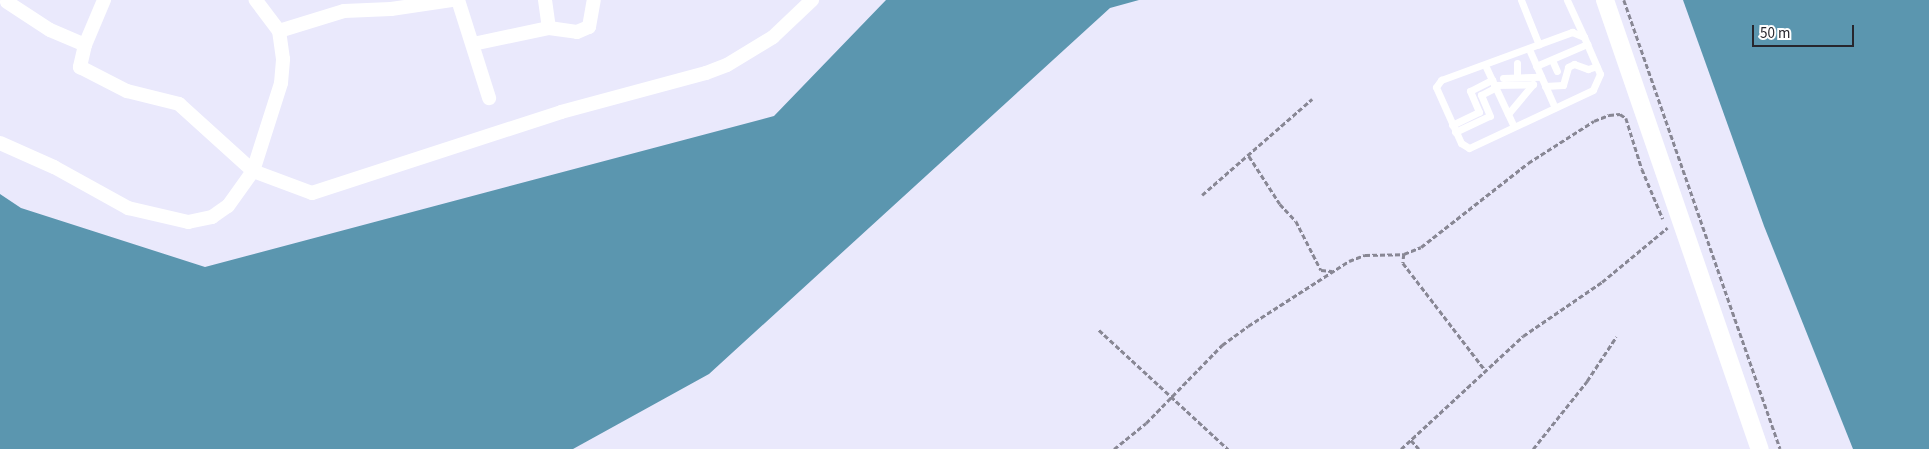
<!DOCTYPE html>
<html>
<head>
<meta charset="utf-8">
<style>
	body { margin:0 }
	#map { position:relative; width:1929px; height:449px; overflow:hidden; background:#eae9fc; font-family:"Source Sans 3",sans-serif }
	div>[style] { position:absolute }
	[style*='--x'] { left:calc(var(--x)*1px); top:calc(var(--y)*1px); width:calc(var(--w)*1px); rotate:calc(var(--a)*1deg) }
	.water>* { inset:0; background:#5b96af }
	.path>* { height:2.5px; margin-top:-1.25px; transform-origin:0; background:repeating-linear-gradient(90deg,#888794 0 5px,transparent 0 7.5px) }
	.service>* { height:7px; margin:-3.5px; padding:0 3.5px; transform-origin:3.5px; border-radius:3.5px; background:#fff }
	.minor>* { height:14px; margin:-7px; padding:0 7px; transform-origin:7px; border-radius:7px; background:#fff }
	.tertiary>* { height:18px; margin:-9px; padding:0 9px; transform-origin:9px; border-radius:9px; background:#fff }
	span { translate:-50% -50%; white-space:nowrap; text-align:center; line-height:1.15; -webkit-text-stroke:4.5px #fff; paint-order:stroke }
	.scale { position:absolute; left:1752px; top:25px; width:102px; height:22px; box-sizing:border-box; border:2px solid #27262d; border-top:0; padding-left:6px; font-size:15px; line-height:18px; white-space:nowrap; color:#27262d; -webkit-text-stroke:4px #fff; paint-order:stroke }
</style>
</head>
<body>
<div id="map">
	<div class="water">
		<i style="clip-path:polygon(886px 0,1139px 0,1110px 8px,709px 374px,573px 449px,0 449px,0 194px,21px 208px,205px 267px,774px 116px)"></i>
		<i style="clip-path:polygon(1683px 0,1929px 0,1929px 449px,1853px 449px,1764px 226px)"></i>
	</div>
	<div class="path">
		<i style="--x:1624;--y:0;--w:475;--a:70.8"></i>
		<i style="--x:1249;--y:156;--w:57;--a:57.1"></i>
		<i style="--x:1280;--y:204;--w:23;--a:47"></i>
		<i style="--x:1296;--y:221;--w:55;--a:63"></i>
		<i style="--x:1321;--y:270;--w:11;--a:5"></i>
		<i style="--x:1202;--y:195;--w:146;--a:-41.1"></i>
		<i style="--x:1404;--y:254;--w:9;--a:96"></i>
		<i style="--x:1403;--y:263;--w:135;--a:52.5"></i>
		<i style="--x:1099;--y:330;--w:176;--a:42.7"></i>
		<i style="--x:1411;--y:440;--w:12;--a:48"></i>
		<i style="--x:1114;--y:449;--w:41;--a:-39.1"></i>
		<i style="--x:1146;--y:423;--w:109;--a:-45.7"></i>
		<i style="--x:1222;--y:345;--w:32;--a:-36"></i>
		<i style="--x:1248;--y:326;--w:120;--a:-32.8"></i>
		<i style="--x:1349;--y:261;--w:17;--a:-21"></i>
		<i style="--x:1365;--y:255;--w:39;--a:-1"></i>
		<i style="--x:1404;--y:254;--w:18;--a:-22"></i>
		<i style="--x:1421;--y:247;--w:136;--a:-38.1"></i>
		<i style="--x:1528;--y:163;--w:78;--a:-32.5"></i>
		<i style="--x:1594;--y:121;--w:16;--a:-22"></i>
		<i style="--x:1609;--y:115;--w:11;--a:-5"></i>
		<i style="--x:1620;--y:114;--w:7;--a:34"></i>
		<i style="--x:1626;--y:118;--w:53;--a:72.6"></i>
		<i style="--x:1642;--y:169;--w:54;--a:67.2"></i>
		<i style="--x:1401;--y:449;--w:166;--a:-42.8"></i>
		<i style="--x:1523;--y:336;--w:96;--a:-34.4"></i>
		<i style="--x:1602;--y:282;--w:85;--a:-39.7"></i>
		<i style="--x:1533;--y:449;--w:87;--a:-51.5"></i>
		<i style="--x:1587;--y:381;--w:53;--a:-56.6"></i>
	</div>
	<div class="service">
		<i style="--x:1521;--y:0;--w:48;--a:68.2"></i>
		<i style="--x:1567;--y:0;--w:41;--a:65.3"></i>
		<i style="--x:1572;--y:32;--w:13;--a:23"></i>
		<i style="--x:1584;--y:37;--w:40;--a:66.6"></i>
		<i style="--x:1600;--y:74;--w:17;--a:114"></i>
		<i style="--x:1593;--y:90;--w:137;--a:154.9"></i>
		<i style="--x:1469;--y:148;--w:9;--a:-148"></i>
		<i style="--x:1461;--y:143;--w:61;--a:-114.1"></i>
		<i style="--x:1436;--y:87;--w:9;--a:-54"></i>
		<i style="--x:1441;--y:80;--w:140;--a:-20.1"></i>
		<i style="--x:1529;--y:49;--w:64;--a:66.2"></i>
		<i style="--x:1552;--y:60;--w:12;--a:66"></i>
		<i style="--x:1517;--y:63;--w:14;--a:90"></i>
		<i style="--x:1485;--y:65;--w:68;--a:64.9"></i>
		<i style="--x:1536;--y:66;--w:56;--a:-23.3"></i>
		<i style="--x:1503;--y:78;--w:38;--a:-2"></i>
		<i style="--x:1494;--y:85;--w:39;--a:-1"></i>
		<i style="--x:1533;--y:84;--w:39;--a:130"></i>
		<i style="--x:1545;--y:86;--w:18;--a:-3"></i>
		<i style="--x:1563;--y:85;--w:19;--a:-74"></i>
		<i style="--x:1568;--y:67;--w:7;--a:-27"></i>
		<i style="--x:1574;--y:64;--w:15;--a:20"></i>
		<i style="--x:1588;--y:69;--w:9;--a:-18"></i>
		<i style="--x:1452;--y:125;--w:30;--a:-26"></i>
		<i style="--x:1479;--y:112;--w:23;--a:-113"></i>
		<i style="--x:1470;--y:91;--w:25;--a:-27"></i>
		<i style="--x:1455;--y:132;--w:38;--a:-25"></i>
		<i style="--x:1490;--y:116;--w:23;--a:-113"></i>
		<i style="--x:1481;--y:95;--w:16;--a:-27"></i>
	</div>
	<div class="minor">
		<i style="--x:458;--y:0;--w:103;--a:72.4"></i>
		<i style="--x:545;--y:0;--w:28;--a:82"></i>
		<i style="--x:549;--y:28;--w:28;--a:8"></i>
		<i style="--x:577;--y:32;--w:13;--a:-23"></i>
		<i style="--x:589;--y:27;--w:27;--a:-80"></i>
		<i style="--x:7;--y:2;--w:51;--a:33.1"></i>
		<i style="--x:50;--y:30;--w:38;--a:23"></i>
		<i style="--x:85;--y:45;--w:23;--a:103"></i>
		<i style="--x:80;--y:67;--w:53;--a:27.1"></i>
		<i style="--x:127;--y:91;--w:54;--a:14"></i>
		<i style="--x:179;--y:104;--w:100;--a:42.2"></i>
		<i style="--x:253;--y:171;--w:63;--a:20.4"></i>
		<i style="--x:312;--y:193;--w:262;--a:-18"></i>
		<i style="--x:561;--y:112;--w:150;--a:-15.1"></i>
		<i style="--x:706;--y:73;--w:22;--a:-21"></i>
		<i style="--x:727;--y:65;--w:54;--a:-31.3"></i>
		<i style="--x:773;--y:37;--w:54;--a:-43.5"></i>
		<i style="--x:279;--y:31;--w:68;--a:-17.1"></i>
		<i style="--x:344;--y:11;--w:47;--a:-2.4"></i>
		<i style="--x:391;--y:9;--w:63;--a:-8.3"></i>
		<i style="--x:473;--y:44;--w:78;--a:-11.9"></i>
		<i style="--x:85;--y:45;--w:49;--a:-67.1"></i>
		<i style="--x:0;--y:143;--w:59;--a:24"></i>
		<i style="--x:54;--y:167;--w:85;--a:29"></i>
		<i style="--x:128;--y:208;--w:62;--a:13.1"></i>
		<i style="--x:188;--y:222;--w:25;--a:-12"></i>
		<i style="--x:212;--y:217;--w:19;--a:-35"></i>
		<i style="--x:228;--y:206;--w:43;--a:-54.5"></i>
		<i style="--x:253;--y:171;--w:92;--a:-72.3"></i>
		<i style="--x:281;--y:83;--w:24;--a:-85"></i>
		<i style="--x:283;--y:59;--w:28;--a:-98"></i>
		<i style="--x:279;--y:31;--w:39;--a:-127"></i>
	</div>
	<div class="tertiary">
		<i style="--x:1605;--y:0;--w:475;--a:71"></i>
	</div>
	<div class="scale">50 m</div>
</div>
</body>
</html>
